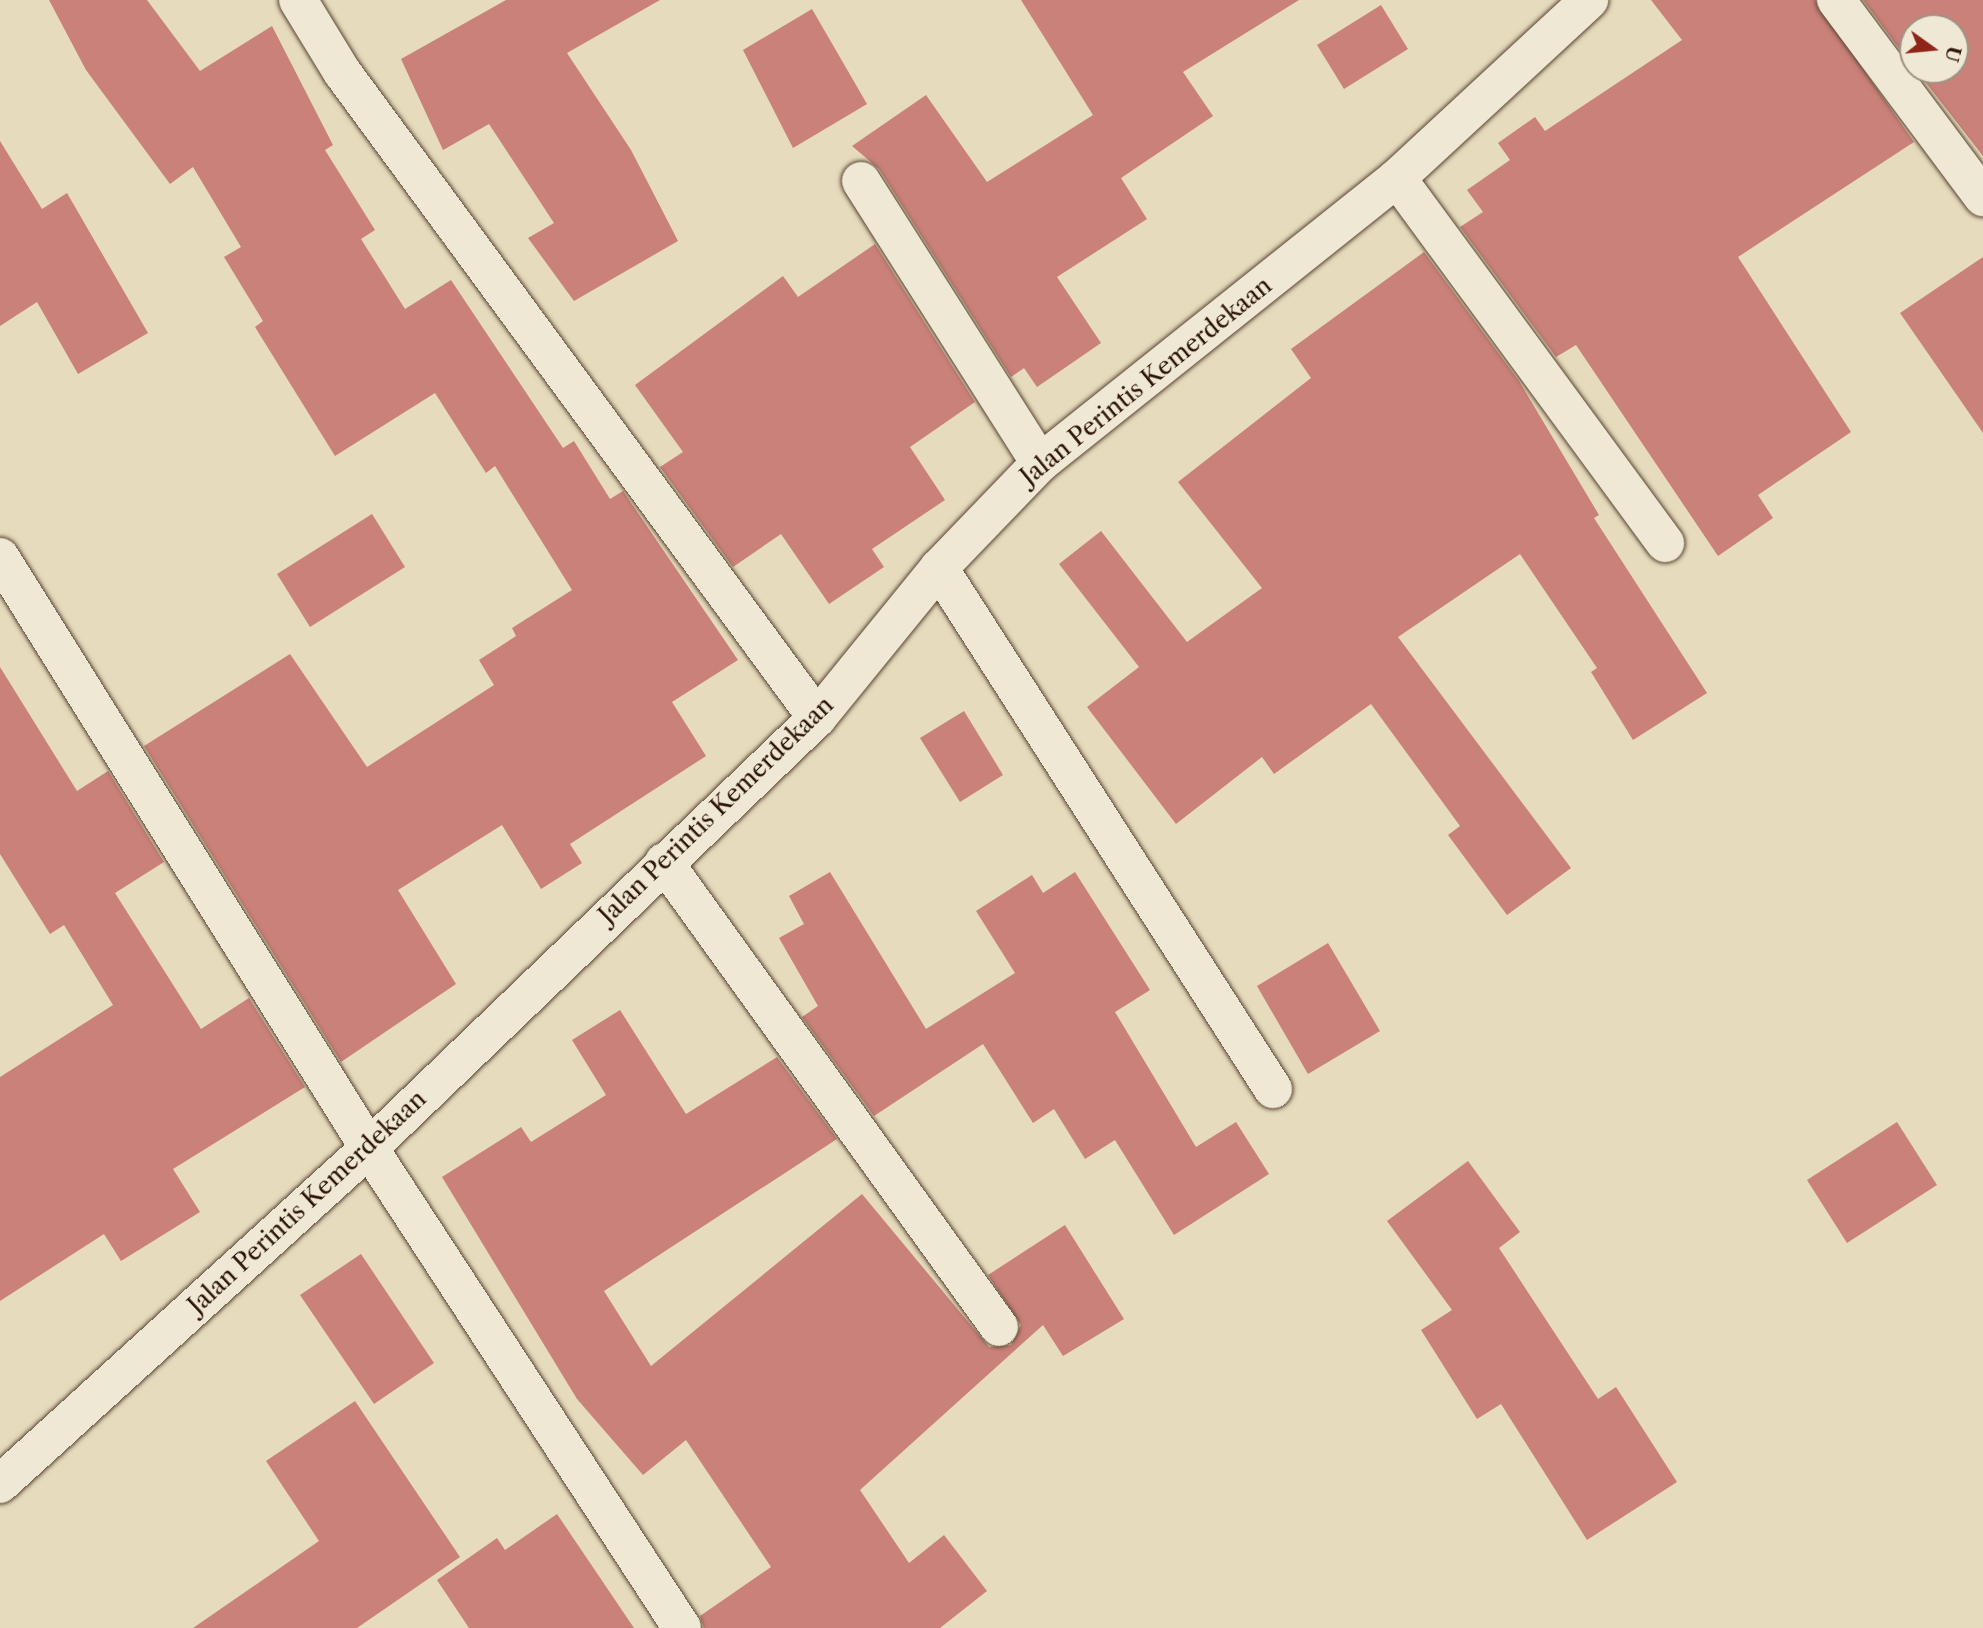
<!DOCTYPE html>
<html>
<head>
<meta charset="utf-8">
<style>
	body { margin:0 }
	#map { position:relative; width:1983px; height:1628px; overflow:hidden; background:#e6dbbd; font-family:"Libre Caslon Text",serif }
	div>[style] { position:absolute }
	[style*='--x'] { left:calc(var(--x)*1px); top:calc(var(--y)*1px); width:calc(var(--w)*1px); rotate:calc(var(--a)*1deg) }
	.building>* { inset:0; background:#c98179 }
	.roads { filter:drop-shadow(0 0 2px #594433) drop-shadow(0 0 2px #594433) }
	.street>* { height:38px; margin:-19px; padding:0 19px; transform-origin:19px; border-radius:19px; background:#efe8d4 }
	.secondary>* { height:38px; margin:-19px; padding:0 19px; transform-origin:19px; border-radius:19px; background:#efe8d4 }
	span { translate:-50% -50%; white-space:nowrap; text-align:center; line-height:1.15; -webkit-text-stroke:6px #efe8d4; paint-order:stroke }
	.street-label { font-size:24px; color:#2a1205 }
	.north { position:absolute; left:1899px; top:14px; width:70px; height:70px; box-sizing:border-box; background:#efe8d4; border:2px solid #a09281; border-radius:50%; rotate:105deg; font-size:19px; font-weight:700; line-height:28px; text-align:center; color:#2a1205 }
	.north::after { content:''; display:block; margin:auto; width:24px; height:32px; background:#8f2418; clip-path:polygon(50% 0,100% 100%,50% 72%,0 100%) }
</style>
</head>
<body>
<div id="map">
	<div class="building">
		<i style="clip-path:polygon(49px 0,147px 0,200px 71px,272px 26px,333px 145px,325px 150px,375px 230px,361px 239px,405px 309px,451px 280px,563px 448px,574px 441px,610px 499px,623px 491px,738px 660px,672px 702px,706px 756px,570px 844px,582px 863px,541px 889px,502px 825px,398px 890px,456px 984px,341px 1062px,144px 746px,290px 654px,367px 767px,494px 685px,479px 660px,516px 636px,512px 628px,572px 590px,495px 466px,486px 473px,435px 393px,335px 456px,255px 327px,263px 321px,224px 257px,241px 247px,193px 167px,170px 184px,86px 70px)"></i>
		<i style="clip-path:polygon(506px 0,660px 0,567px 53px,631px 150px,678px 241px,574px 301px,528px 238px,554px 223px,489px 124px,443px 150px,401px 59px)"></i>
		<i style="clip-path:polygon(1021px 0,1299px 0,1183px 72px,1213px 116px,1121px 178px,1147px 219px,1057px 277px,1101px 343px,1037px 387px,1024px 368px,1011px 377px,879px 169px,852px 146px,926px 95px,987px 182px,1093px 115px)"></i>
		<i style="clip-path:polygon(1651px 0,1815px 0,1914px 142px,1738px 257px,1851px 432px,1758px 495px,1773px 518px,1718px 556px,1576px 345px,1556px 357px,1460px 227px,1483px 212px,1467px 190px,1510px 160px,1498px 143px,1535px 117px,1545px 131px,1682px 40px)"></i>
		<i style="clip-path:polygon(1863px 0,1983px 0,1983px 156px,1916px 70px,1955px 70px,1955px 28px,1913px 28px,1913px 67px)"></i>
		<i style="clip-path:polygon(1381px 5px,1408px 49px,1344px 89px,1317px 45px)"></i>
		<i style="clip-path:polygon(812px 9px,867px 104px,793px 148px,743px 50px)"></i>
		<i style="clip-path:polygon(0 141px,42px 209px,67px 193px,148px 333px,78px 374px,37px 302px,0 326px)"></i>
		<i style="clip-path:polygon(875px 244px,975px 402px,910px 447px,945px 500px,872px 549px,884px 567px,829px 604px,781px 534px,733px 567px,660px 467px,683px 452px,635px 385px,783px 276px,798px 297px)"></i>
		<i style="clip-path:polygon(1424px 252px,1519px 381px,1599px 515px,1594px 518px,1707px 693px,1633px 740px,1591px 672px,1597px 668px,1520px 554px,1398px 637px,1571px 868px,1507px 915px,1448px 835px,1460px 826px,1371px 704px,1274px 774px,1262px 757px,1176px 824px,1087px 707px,1139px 667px,1059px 564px,1101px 531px,1187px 642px,1262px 588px,1178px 482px,1311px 378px,1291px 349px)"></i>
		<i style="clip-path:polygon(1983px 257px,1983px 433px,1900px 313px)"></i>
		<i style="clip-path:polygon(372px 514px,405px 567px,310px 627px,277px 574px)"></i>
		<i style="clip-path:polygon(0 667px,77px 791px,108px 771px,164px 862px,115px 893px,201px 1029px,249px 998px,305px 1087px,173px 1169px,200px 1212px,121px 1261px,104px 1234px,0 1301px,0 1077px,113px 1005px,64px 925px,50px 934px,0 854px)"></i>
		<i style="clip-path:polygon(964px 711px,1003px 775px,960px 802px,920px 738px)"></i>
		<i style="clip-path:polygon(830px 872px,926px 1029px,1015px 973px,976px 911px,1032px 875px,1043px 893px,1075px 872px,1150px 990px,1115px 1012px,1196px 1147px,1236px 1122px,1269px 1174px,1174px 1235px,1115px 1140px,1085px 1159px,1054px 1109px,1033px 1123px,983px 1044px,874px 1116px,802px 1017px,818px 1006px,779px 938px,804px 924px,789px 896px)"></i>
		<i style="clip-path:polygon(1328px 943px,1380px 1031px,1308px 1074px,1257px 986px)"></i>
		<i style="clip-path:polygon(620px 1010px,686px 1114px,777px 1057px,837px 1139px,604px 1291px,651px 1366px,862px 1194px,989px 1347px,1011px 1345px,1021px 1325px,988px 1275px,1065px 1225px,1124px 1319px,1063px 1356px,1043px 1325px,860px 1490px,909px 1563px,944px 1535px,987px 1591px,940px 1628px,704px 1628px,700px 1616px,771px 1567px,686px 1440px,643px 1475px,577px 1399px,442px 1177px,521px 1127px,531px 1142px,606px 1095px,572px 1040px)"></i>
		<i style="clip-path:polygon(1897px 1122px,1937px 1185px,1847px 1243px,1807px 1180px)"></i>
		<i style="clip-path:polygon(1468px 1161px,1520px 1232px,1499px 1248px,1598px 1399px,1616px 1387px,1677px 1482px,1587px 1540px,1501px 1404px,1477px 1419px,1421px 1330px,1452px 1310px,1387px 1221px)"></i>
		<i style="clip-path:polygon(361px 1254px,434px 1363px,374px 1404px,300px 1295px)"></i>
		<i style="clip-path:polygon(355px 1401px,460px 1557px,357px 1628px,193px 1628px,319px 1541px,266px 1461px)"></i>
		<i style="clip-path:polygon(557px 1514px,634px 1628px,469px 1628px,437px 1580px,497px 1538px,505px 1550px)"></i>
	</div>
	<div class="roads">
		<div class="street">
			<i style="--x:298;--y:0;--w:84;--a:58.6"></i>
			<i style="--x:342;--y:72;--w:802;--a:53.67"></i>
			<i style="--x:1836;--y:0;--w:246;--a:53.3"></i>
			<i style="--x:1397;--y:178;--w:453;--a:53.7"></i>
			<i style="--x:861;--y:181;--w:334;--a:57.6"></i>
			<i style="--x:0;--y:557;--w:697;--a:58.02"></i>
			<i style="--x:369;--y:1148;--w:573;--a:56.89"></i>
			<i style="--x:939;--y:568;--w:619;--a:57.34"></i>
			<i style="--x:664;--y:862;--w:573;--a:54.23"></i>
		</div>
		<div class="secondary">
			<i style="--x:0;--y:1484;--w:499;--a:-42.3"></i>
			<i style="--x:369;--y:1148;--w:621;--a:-43.83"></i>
			<i style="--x:817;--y:718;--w:193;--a:-50.9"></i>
			<i style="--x:939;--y:568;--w:146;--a:-46.1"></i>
			<i style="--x:1040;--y:463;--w:457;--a:-38.6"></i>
			<i style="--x:1397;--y:178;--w:262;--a:-42.8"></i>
		</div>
	</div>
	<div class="street-label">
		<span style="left:1146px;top:381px;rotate:-39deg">Jalan Perintis Kemerdekaan</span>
		<span style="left:716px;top:810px;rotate:-44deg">Jalan Perintis Kemerdekaan</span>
		<span style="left:307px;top:1202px;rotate:-43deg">Jalan Perintis Kemerdekaan</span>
	</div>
	<div class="north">U</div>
</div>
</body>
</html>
